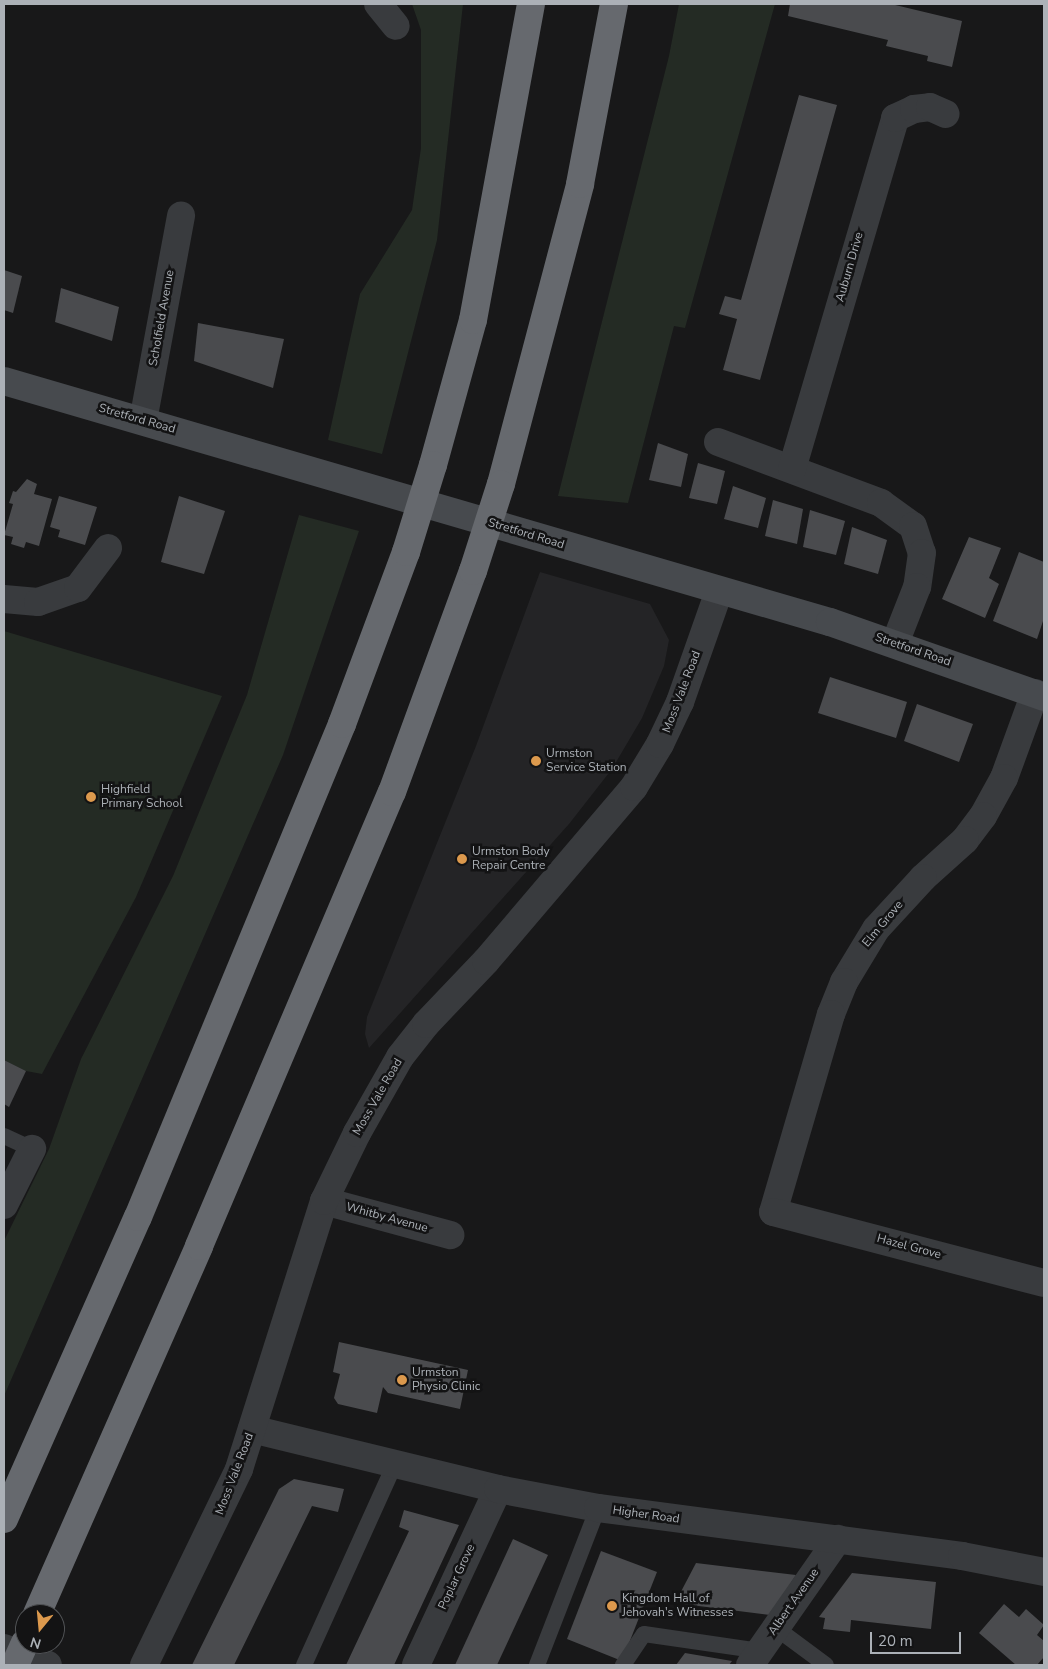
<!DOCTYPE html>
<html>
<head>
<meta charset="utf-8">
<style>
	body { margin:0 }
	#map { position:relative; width:1048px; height:1669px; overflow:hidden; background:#181819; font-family:"Nunito Sans",sans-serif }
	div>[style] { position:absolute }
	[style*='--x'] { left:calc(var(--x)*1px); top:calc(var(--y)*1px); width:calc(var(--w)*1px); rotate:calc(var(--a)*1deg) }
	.built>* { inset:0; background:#242426 }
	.green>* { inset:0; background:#242b24 }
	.building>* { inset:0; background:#4a4b4e }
	.service>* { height:16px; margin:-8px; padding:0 8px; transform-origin:8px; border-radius:8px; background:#393b3e }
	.minor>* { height:28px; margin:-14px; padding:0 14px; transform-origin:14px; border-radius:14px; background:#393b3e }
	.tertiary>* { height:28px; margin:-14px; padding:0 14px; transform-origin:14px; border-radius:14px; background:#393b3e }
	.secondary>* { height:28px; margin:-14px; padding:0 14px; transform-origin:14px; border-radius:14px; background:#474a4e }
	.motorway>* { height:28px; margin:-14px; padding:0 14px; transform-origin:14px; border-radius:14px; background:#66696e }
	.motorway-bridge>* { height:28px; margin:-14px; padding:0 14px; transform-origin:14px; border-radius:14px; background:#66696e }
	.dots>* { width:14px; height:14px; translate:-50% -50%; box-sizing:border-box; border:2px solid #131314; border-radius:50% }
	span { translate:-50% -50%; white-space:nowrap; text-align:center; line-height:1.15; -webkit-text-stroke:5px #131314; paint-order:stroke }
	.street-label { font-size:12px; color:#acb1b7 }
	.poi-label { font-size:12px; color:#acb1b7 }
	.left { translate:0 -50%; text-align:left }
	.frame { position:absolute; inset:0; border:5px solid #acb1b7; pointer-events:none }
	.north { position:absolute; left:15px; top:1604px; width:50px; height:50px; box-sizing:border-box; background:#131314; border:1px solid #505255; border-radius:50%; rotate:197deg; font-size:14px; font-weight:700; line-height:20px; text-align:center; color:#acb1b7 }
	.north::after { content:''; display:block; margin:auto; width:18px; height:22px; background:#dc994d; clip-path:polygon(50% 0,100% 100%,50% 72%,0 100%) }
	.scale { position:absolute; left:870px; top:1632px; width:91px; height:22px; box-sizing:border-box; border:2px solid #acb1b7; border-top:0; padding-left:6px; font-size:15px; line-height:18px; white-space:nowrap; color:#acb1b7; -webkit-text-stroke:4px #131314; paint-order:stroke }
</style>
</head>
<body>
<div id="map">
	<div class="built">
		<i style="clip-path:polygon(540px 572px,650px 604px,669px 640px,664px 666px,642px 718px,612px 769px,569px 824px,369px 1048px,365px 1034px,367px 1017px,476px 746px)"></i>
	</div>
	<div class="green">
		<i style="clip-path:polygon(412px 4px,463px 4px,437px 240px,382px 454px,328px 440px,360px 294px,412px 210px,421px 148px,421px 30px)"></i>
		<i style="clip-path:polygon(679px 4px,775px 4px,685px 328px,674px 326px,628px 503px,558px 496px,669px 56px)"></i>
		<i style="clip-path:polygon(299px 515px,359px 531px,283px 755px,4px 1396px,4px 1241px,49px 1149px,81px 1059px,173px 876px,247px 695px)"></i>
		<i style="clip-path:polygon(4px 631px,222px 696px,136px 897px,42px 1074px,26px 1071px,4px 1060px)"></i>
	</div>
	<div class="building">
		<i style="clip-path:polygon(790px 4px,891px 4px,962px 21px,952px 67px,927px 61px,928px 56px,886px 46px,888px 40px,788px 16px)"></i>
		<i style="clip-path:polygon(799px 95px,837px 105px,760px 380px,723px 370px,737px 319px,719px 314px,725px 296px,741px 300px)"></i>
		<i style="clip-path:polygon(4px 270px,22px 276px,13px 313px,4px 310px)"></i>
		<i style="clip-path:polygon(61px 288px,119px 307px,112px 341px,55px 322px)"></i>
		<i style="clip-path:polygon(198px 323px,284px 339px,273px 388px,194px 361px)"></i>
		<i style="clip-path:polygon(658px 443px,688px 454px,681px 487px,649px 480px)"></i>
		<i style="clip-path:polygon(698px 463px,725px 471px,717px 504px,689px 498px)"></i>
		<i style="clip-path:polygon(27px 479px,37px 484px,34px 494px,52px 499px,39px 546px,26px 542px,24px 548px,11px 544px,13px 537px,4px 535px,13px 504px,9px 503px,13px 491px,16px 492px)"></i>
		<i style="clip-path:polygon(733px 486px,766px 498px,758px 528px,724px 519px)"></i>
		<i style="clip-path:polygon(59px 496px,97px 507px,85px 545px,58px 537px,60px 530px,50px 527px)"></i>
		<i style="clip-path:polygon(179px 496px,225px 511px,204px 574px,161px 562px)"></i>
		<i style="clip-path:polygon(773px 500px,803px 509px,797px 544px,765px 536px)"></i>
		<i style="clip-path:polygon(810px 510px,845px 521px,836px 555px,803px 547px)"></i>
		<i style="clip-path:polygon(852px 527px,887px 540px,878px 574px,844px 564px)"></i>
		<i style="clip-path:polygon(969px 537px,1001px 548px,989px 578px,999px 584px,985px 618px,942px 599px)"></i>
		<i style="clip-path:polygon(1019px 552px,1044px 562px,1044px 618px,1037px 639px,993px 621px)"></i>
		<i style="clip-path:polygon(830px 677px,907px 702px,896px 738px,818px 713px)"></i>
		<i style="clip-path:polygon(917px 704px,973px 724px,959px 762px,904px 741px)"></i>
		<i style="clip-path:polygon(4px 1060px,26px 1071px,9px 1107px,4px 1104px)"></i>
		<i style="clip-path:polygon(339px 1342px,468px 1370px,460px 1409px,388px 1393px,383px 1387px,377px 1413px,338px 1404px,334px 1398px,340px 1374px,333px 1372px)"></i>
		<i style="clip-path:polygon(294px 1479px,344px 1489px,338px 1512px,312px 1506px,234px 1665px,192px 1665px,279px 1489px)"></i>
		<i style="clip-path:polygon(404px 1510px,459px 1525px,394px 1665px,346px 1665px,409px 1531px,399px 1527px)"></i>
		<i style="clip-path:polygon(513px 1539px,548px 1555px,497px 1665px,455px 1665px)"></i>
		<i style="clip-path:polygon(601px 1551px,657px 1572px,622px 1661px,567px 1639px)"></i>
		<i style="clip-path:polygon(696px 1563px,796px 1575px,770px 1615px,675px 1603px)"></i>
		<i style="clip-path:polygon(852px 1573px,936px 1582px,931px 1629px,851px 1620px,850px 1632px,823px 1629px,825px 1618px,819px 1617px)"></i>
		<i style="clip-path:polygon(1004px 1604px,1019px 1617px,1026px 1609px,1044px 1625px,1037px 1635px,1044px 1641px,1044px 1657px,1037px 1665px,1016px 1665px,979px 1633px)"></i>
		<i style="clip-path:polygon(685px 1653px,732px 1661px,729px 1665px,676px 1665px)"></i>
	</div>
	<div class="service">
		<i style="--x:4;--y:1136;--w:31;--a:25"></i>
		<i style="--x:776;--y:1628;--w:62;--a:36.5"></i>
		<i style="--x:304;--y:1665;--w:222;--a:-65.7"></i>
		<i style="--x:537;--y:1665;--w:168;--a:-68.8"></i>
		<i style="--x:623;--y:1665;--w:37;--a:-56"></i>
		<i style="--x:644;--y:1634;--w:117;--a:8.3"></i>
	</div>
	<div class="minor">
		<i style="--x:378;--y:4;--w:28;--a:51"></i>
		<i style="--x:143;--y:421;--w:209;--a:-79.5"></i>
		<i style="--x:718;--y:442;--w:174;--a:20.5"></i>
		<i style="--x:881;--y:503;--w:39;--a:36"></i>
		<i style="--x:913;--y:526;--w:28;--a:72"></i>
		<i style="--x:922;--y:553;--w:34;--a:98"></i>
		<i style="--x:917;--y:587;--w:60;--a:111.4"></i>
		<i style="--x:792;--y:469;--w:366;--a:-73.6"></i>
		<i style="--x:895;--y:118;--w:21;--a:-25"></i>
		<i style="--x:914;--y:109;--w:16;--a:-7"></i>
		<i style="--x:930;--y:107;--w:17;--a:24"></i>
		<i style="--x:4;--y:599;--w:34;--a:5"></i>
		<i style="--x:38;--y:602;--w:42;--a:-19.3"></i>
		<i style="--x:78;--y:588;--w:50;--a:-53.1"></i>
		<i style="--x:1035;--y:693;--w:90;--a:110"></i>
		<i style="--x:1004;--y:778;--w:43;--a:118.9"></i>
		<i style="--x:983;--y:816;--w:30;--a:127"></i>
		<i style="--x:965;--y:840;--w:57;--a:137.9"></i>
		<i style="--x:923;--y:878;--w:69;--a:132.7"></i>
		<i style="--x:876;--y:929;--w:62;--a:121.1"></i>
		<i style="--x:844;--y:982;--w:35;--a:112"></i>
		<i style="--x:831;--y:1014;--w:206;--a:106.3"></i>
		<i style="--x:773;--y:1212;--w:280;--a:14.7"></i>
		<i style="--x:324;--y:1201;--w:131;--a:15.1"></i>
		<i style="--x:4;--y:1205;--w:63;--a:-63.4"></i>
		<i style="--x:416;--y:1665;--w:194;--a:-65"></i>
		<i style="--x:750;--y:1665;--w:154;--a:-55.1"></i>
	</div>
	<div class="tertiary">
		<i style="--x:252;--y:1429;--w:253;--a:13.7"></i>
		<i style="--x:498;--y:1489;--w:102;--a:10.8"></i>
		<i style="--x:598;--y:1508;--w:367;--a:7.5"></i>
		<i style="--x:962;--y:1556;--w:84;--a:11"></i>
		<i style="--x:4;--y:1648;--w:47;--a:21.1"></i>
		<i style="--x:144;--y:1665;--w:218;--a:-64.1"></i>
		<i style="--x:239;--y:1469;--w:281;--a:-72.4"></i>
		<i style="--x:324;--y:1201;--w:76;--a:-64.1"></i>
		<i style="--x:357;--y:1133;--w:87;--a:-60.5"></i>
		<i style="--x:400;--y:1057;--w:42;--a:-51.8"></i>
		<i style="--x:426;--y:1024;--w:87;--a:-46.4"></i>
		<i style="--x:486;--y:961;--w:228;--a:-49.6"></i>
		<i style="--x:634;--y:787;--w:50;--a:-58.8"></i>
		<i style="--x:660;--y:744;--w:47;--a:-64.5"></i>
		<i style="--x:680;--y:702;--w:118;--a:-70.6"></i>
	</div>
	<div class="secondary">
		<i style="--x:4;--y:381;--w:860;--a:16.27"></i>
		<i style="--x:830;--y:622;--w:227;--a:19.3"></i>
	</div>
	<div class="motorway">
		<i style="--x:433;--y:465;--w:150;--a:-74.6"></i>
		<i style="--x:473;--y:320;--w:321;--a:-79.6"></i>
		<i style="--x:501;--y:484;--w:310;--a:-75.2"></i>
		<i style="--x:580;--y:184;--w:183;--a:-79.3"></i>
		<i style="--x:4;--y:1519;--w:330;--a:-66.1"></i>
		<i style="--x:138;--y:1217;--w:534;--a:-67.52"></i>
		<i style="--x:342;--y:724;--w:184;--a:-69.6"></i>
		<i style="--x:37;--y:1614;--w:402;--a:-66.2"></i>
		<i style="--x:199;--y:1246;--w:493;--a:-67"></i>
		<i style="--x:392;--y:792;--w:235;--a:-69.9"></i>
	</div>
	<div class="motorway-bridge">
		<i style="--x:406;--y:552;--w:91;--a:-72.8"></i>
		<i style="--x:473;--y:571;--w:91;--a:-72.2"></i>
		<i style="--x:15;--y:1665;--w:24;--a:-66"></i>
	</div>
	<div class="dots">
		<i style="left:536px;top:761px;background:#dc994d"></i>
		<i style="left:91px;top:797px;background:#dc994d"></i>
		<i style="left:462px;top:859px;background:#dc994d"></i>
		<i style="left:402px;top:1380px;background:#dc994d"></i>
		<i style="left:612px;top:1606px;background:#dc994d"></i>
	</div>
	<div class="street-label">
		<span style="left:850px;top:267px;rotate:-74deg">Auburn Drive</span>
		<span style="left:162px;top:318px;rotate:-80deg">Scholfield Avenue</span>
		<span style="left:137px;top:419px;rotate:16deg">Stretford Road</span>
		<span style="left:526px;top:534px;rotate:17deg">Stretford Road</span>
		<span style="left:913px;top:650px;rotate:19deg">Stretford Road</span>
		<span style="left:682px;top:692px;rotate:-69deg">Moss Vale Road</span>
		<span style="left:883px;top:924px;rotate:-50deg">Elm Grove</span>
		<span style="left:378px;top:1097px;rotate:-60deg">Moss Vale Road</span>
		<span style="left:387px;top:1218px;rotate:15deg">Whitby Avenue</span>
		<span style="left:909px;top:1247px;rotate:15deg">Hazel Grove</span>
		<span style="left:235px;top:1474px;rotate:-69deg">Moss Vale Road</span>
		<span style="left:646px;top:1515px;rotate:8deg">Higher Road</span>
		<span style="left:457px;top:1577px;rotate:-65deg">Poplar Grove</span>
		<span style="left:794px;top:1602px;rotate:-55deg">Albert Avenue</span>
	</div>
	<div class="poi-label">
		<span class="left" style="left:546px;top:761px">Urmston<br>Service Station</span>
		<span class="left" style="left:101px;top:797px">Highfield<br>Primary School</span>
		<span class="left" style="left:472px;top:859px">Urmston Body<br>Repair Centre</span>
		<span class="left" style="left:412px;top:1380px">Urmston<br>Physio Clinic</span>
		<span class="left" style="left:622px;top:1606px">Kingdom Hall of<br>Jehovah's Witnesses</span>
	</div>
	<div class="frame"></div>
	<div class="north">N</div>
	<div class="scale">20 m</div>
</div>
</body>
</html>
